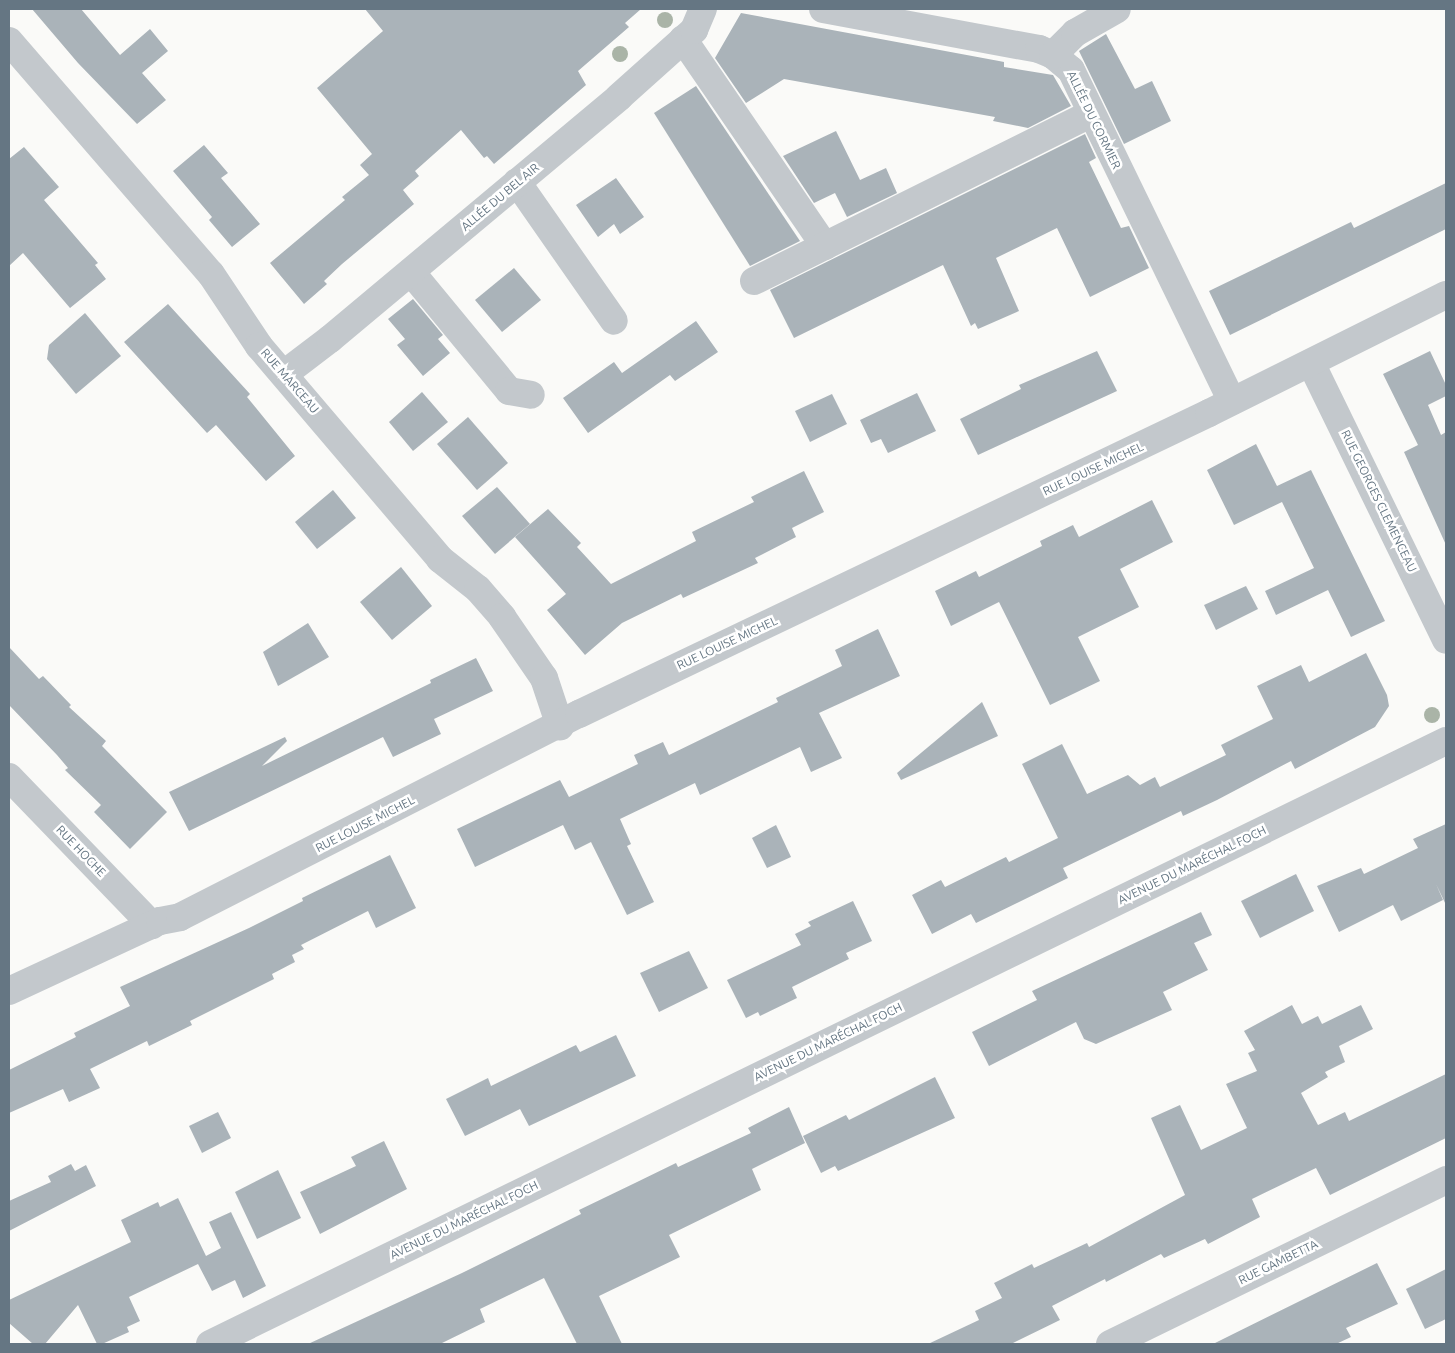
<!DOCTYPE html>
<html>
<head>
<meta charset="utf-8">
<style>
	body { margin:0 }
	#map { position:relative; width:1455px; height:1353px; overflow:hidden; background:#fafaf8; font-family:Ubuntu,sans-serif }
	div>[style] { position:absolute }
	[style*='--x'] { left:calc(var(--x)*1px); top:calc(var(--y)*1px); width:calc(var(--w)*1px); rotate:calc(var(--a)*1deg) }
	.building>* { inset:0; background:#aab3b9 }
	.minor>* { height:28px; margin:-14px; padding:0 14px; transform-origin:14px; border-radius:14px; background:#c3c8cc }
	.trees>* { width:16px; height:16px; margin:-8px; border-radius:50%; background:#aab4a7 }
	span { translate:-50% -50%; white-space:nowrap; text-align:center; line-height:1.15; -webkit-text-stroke:5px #fff; paint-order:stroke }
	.street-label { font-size:12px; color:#657683 }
	.frame { position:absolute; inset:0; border:10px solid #657683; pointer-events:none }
</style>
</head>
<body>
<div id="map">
	<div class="building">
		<i style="clip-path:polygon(32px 9px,81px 9px,120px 55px,150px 29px,168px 51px,142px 73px,166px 100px,137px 124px,78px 63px)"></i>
		<i style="clip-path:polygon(365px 9px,641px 9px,625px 23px,629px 27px,578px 71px,586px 85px,494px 164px,487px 156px,484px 158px,461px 130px,415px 171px,419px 176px,403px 190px,414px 204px,342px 264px,324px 281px,327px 284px,304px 304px,270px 263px,345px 200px,342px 197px,369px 175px,360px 165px,372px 154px,317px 88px,383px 31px)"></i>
		<i style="clip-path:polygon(741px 13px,999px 61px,1004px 62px,1004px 67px,1053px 75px,1071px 106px,1028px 128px,993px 121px,995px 117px,784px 79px,746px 103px,715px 58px)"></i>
		<i style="clip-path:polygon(1106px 34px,1135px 89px,1152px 81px,1171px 121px,1124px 144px,1079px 51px)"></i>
		<i style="clip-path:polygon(696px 86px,800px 241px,750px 266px,654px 113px)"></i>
		<i style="clip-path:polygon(836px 131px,860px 180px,886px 168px,897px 193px,847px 217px,835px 193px,814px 203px,783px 156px)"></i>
		<i style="clip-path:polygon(1085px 134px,1096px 158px,1089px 162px,1121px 228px,1129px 226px,1149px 268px,1090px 297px,1057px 228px,996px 258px,1019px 311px,978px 329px,975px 323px,971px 326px,943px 265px,794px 338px,770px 290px)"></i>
		<i style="clip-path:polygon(204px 145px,228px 173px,221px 178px,260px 224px,232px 247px,209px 220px,212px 217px,173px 171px)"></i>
		<i style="clip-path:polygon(24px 147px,59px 187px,44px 200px,98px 263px,95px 265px,106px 279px,70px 308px,23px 253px,9px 266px,9px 159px)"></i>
		<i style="clip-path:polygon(616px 178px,644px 217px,620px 234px,614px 224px,598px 237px,576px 205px)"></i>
		<i style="clip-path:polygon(1446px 183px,1446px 229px,1230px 335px,1209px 291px,1351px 222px,1354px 228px)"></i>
		<i style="clip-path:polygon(514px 268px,541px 300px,502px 332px,475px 300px)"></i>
		<i style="clip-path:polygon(413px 299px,443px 335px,438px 339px,450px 353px,423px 376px,397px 345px,405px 339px,388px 319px)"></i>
		<i style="clip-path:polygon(168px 304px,250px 394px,247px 397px,295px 456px,266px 481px,216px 425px,207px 433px,124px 342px)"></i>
		<i style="clip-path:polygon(85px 313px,121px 356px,76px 394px,47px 359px,49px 345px)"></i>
		<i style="clip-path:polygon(696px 321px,718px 352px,675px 381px,670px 375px,588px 433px,563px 398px,614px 362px,622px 373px)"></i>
		<i style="clip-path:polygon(1097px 351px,1117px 391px,978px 455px,960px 419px,1021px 389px,1019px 385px)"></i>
		<i style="clip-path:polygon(1430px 351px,1446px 385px,1446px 396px,1428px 405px,1441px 435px,1446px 432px,1446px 545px,1404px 452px,1418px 445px,1383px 374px)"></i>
		<i style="clip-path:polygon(422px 392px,448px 422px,413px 451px,389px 422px)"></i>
		<i style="clip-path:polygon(917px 393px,936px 431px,888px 453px,881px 439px,871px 443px,860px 420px)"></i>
		<i style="clip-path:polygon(832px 394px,847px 424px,810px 442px,795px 411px)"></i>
		<i style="clip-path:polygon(468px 417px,508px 463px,477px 490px,437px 444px)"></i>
		<i style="clip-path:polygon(1256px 444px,1277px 486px,1311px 470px,1385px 621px,1351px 637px,1328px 590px,1276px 615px,1265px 591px,1314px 568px,1282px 502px,1234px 525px,1207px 470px)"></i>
		<i style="clip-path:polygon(804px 471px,824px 512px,792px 528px,796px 537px,755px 558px,758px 563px,683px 598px,681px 594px,622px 623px,585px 655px,547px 610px,566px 594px,515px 537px,548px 509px,581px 543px,577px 547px,611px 584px,696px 541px,692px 532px,754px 502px,751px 497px)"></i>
		<i style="clip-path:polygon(497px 487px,530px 524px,495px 554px,462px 516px)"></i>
		<i style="clip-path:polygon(333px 490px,356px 518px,317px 549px,295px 522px)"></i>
		<i style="clip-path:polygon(1152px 500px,1173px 542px,1120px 569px,1139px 607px,1078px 637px,1100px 681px,1050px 705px,999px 602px,951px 626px,935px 591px,976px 571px,979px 577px,1042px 546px,1040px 541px,1073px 525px,1079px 537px)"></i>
		<i style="clip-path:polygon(401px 567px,432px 606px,392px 640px,360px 602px)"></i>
		<i style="clip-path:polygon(1246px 586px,1258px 609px,1216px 630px,1204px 605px)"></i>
		<i style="clip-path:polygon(308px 623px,329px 657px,278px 686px,263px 652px)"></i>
		<i style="clip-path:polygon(878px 629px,900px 676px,819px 713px,842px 758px,811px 772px,800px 747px,700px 795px,695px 783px,620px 819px,631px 844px,627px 846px,654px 902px,627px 915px,591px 842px,575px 850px,563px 825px,475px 867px,457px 829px,560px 780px,569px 797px,638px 764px,634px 755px,663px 742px,669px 755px,778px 702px,776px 698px,842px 666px,835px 650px)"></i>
		<i style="clip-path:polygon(9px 647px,39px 679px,43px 676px,71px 705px,69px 707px,106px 741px,102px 746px,167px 812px,130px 849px,94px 812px,101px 805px,65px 770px,68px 768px,57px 755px,9px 705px)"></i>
		<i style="clip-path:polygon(1366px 653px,1387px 695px,1389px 706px,1375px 727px,1295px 769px,1291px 761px,1217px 800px,1183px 816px,1181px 811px,1063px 868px,1068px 878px,976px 923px,971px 914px,932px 934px,912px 895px,941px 880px,945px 887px,1006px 857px,1009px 862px,1058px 838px,1022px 764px,1062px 744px,1087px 794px,1128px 775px,1140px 785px,1155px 777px,1160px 787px,1226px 755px,1221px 745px,1273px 719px,1257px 686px,1301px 665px,1309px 682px)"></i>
		<i style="clip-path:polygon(476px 658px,493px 691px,434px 719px,441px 734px,393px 757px,383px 737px,189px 831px,169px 792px,285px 737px,287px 741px,262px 766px,431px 683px,430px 680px)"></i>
		<i style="clip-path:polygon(982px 702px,998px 736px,901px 780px,897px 773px)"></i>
		<i style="clip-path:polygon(1446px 824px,1446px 905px,1436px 884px,1443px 900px,1401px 921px,1393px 905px,1339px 932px,1317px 886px,1361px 868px,1364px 874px,1418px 848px,1413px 839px)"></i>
		<i style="clip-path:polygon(776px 825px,791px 857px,767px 868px,752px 838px)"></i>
		<i style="clip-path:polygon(390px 855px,416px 908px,376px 928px,368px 911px,301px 945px,304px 949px,292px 955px,295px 962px,272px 974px,274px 979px,190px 1021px,192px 1025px,149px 1046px,147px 1041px,90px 1069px,100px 1088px,69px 1102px,63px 1089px,9px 1113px,9px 1070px,76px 1037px,74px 1033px,130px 1006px,120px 987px,249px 928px,303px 901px,302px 898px)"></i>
		<i style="clip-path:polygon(1296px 874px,1314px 911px,1260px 938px,1241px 901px)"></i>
		<i style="clip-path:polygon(853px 901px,872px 941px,846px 953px,849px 959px,792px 987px,797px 998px,760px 1016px,758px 1012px,746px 1018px,727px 980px,801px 945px,795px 934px,811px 926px,808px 922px)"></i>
		<i style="clip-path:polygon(1201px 912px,1212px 935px,1194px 943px,1208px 970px,1163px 992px,1172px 1010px,1096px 1044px,1084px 1039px,1076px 1022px,989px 1066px,972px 1032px,1037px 1000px,1032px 991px)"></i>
		<i style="clip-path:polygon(689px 951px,708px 988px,659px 1012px,640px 973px)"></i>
		<i style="clip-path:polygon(1292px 1005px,1302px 1024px,1318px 1016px,1322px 1024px,1361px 1005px,1373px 1029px,1339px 1046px,1345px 1062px,1325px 1072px,1328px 1077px,1301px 1093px,1318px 1125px,1345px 1112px,1349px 1121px,1446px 1074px,1446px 1138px,1330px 1195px,1316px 1168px,1252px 1199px,1260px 1217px,1208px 1244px,1205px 1239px,1164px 1258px,1161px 1254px,1106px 1282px,1105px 1279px,1052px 1306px,1060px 1320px,1011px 1344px,928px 1344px,979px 1320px,975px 1311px,1002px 1298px,994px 1283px,1032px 1264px,1034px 1268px,1087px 1243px,1089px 1247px,1185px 1195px,1151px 1118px,1180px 1105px,1201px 1150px,1247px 1128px,1226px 1084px,1257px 1071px,1248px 1053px,1255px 1050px,1244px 1031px)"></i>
		<i style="clip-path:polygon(616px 1035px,636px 1076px,529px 1126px,520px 1109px,465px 1136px,446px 1099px,488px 1078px,491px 1086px,576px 1045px,580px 1052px)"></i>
		<i style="clip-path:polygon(935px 1077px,955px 1118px,838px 1171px,835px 1166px,821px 1173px,803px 1136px,846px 1115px,849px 1120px)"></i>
		<i style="clip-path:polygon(789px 1107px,805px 1143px,752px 1169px,761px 1190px,669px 1235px,680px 1257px,599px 1296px,622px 1344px,577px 1344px,544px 1278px,480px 1309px,485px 1322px,440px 1344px,308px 1344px,462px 1273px,581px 1214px,579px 1210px,635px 1183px,676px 1163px,678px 1167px,751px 1133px,748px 1128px)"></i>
		<i style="clip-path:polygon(218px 1112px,231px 1138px,202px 1153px,189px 1126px)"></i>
		<i style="clip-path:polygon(384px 1141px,407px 1189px,320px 1234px,300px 1192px,356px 1166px,351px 1157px)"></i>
		<i style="clip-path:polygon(71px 1164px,75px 1171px,86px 1165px,96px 1186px,9px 1231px,9px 1201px,51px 1182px,48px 1176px)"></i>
		<i style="clip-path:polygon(278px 1170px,301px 1218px,257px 1239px,235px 1192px)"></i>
		<i style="clip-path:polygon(178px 1198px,206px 1256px,221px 1248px,209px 1222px,231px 1212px,266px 1286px,243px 1298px,235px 1280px,212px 1291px,198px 1264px,129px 1297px,140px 1321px,127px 1327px,129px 1332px,102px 1344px,97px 1344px,78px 1305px,45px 1344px,33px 1344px,9px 1323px,9px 1300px,131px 1242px,121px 1220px,158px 1202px,160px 1207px)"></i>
		<i style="clip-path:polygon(1377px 1263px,1398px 1304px,1346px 1328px,1351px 1337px,1336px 1344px,1213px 1344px)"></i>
		<i style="clip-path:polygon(1446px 1269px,1446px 1319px,1425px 1329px,1406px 1289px)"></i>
	</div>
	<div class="minor">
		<i style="--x:823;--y:9;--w:220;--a:10.5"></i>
		<i style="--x:1039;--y:49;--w:15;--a:23"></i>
		<i style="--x:1053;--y:55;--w:23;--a:40"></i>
		<i style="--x:1071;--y:70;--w:368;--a:64.1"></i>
		<i style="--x:683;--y:39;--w:251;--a:55.6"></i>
		<i style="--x:9;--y:41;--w:308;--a:49.1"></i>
		<i style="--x:211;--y:274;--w:87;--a:56.3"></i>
		<i style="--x:259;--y:346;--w:280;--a:49.6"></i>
		<i style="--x:440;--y:559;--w:48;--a:38.3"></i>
		<i style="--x:478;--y:589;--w:37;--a:49"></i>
		<i style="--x:502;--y:617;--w:74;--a:55.5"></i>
		<i style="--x:544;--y:678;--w:51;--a:71.6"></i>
		<i style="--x:1053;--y:55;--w:31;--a:-45"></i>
		<i style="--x:1075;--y:33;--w:48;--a:-29.7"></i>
		<i style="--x:517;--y:182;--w:169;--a:55.1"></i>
		<i style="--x:411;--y:272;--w:154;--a:50.5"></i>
		<i style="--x:509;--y:391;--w:22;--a:10"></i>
		<i style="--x:754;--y:281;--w:376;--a:-26.4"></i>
		<i style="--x:1311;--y:363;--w:308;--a:64"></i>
		<i style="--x:284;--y:374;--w:58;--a:-37.3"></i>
		<i style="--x:330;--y:339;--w:377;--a:-39.9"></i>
		<i style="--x:619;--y:97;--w:101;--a:-41.8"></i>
		<i style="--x:694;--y:30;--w:23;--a:-67"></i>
		<i style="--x:9;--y:777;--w:206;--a:46"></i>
		<i style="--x:9;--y:991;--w:166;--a:-24.9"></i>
		<i style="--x:160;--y:921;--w:20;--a:-11"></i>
		<i style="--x:180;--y:917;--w:448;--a:-27"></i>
		<i style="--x:579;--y:714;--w:698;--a:-25.54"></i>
		<i style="--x:1209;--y:413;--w:265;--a:-26.5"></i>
		<i style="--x:210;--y:1344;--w:1375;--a:-26.01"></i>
		<i style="--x:1110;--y:1344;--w:374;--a:-26"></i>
	</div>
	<div class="trees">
		<i style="left:665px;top:20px"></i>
		<i style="left:620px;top:54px"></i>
		<i style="left:1432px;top:715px"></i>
	</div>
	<div class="street-label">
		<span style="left:1094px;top:120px;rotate:64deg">ALLÉE DU CORMIER</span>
		<span style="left:500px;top:197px;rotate:-40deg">ALLÉE DU BEL AIR</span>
		<span style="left:290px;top:381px;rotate:49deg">RUE MARCEAU</span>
		<span style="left:1093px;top:469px;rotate:-25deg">RUE LOUISE MICHEL</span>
		<span style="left:1379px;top:501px;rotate:64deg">RUE GEORGES CLEMENCEAU</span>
		<span style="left:727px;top:643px;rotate:-25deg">RUE LOUISE MICHEL</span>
		<span style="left:365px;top:824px;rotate:-27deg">RUE LOUISE MICHEL</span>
		<span style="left:81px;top:851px;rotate:46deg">RUE HOCHE</span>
		<span style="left:1192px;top:865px;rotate:-26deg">AVENUE DU MARÉCHAL FOCH</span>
		<span style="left:828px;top:1042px;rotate:-26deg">AVENUE DU MARÉCHAL FOCH</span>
		<span style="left:464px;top:1220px;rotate:-26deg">AVENUE DU MARÉCHAL FOCH</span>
		<span style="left:1278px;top:1262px;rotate:-26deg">RUE GAMBETTA</span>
	</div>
	<div class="frame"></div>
</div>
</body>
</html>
